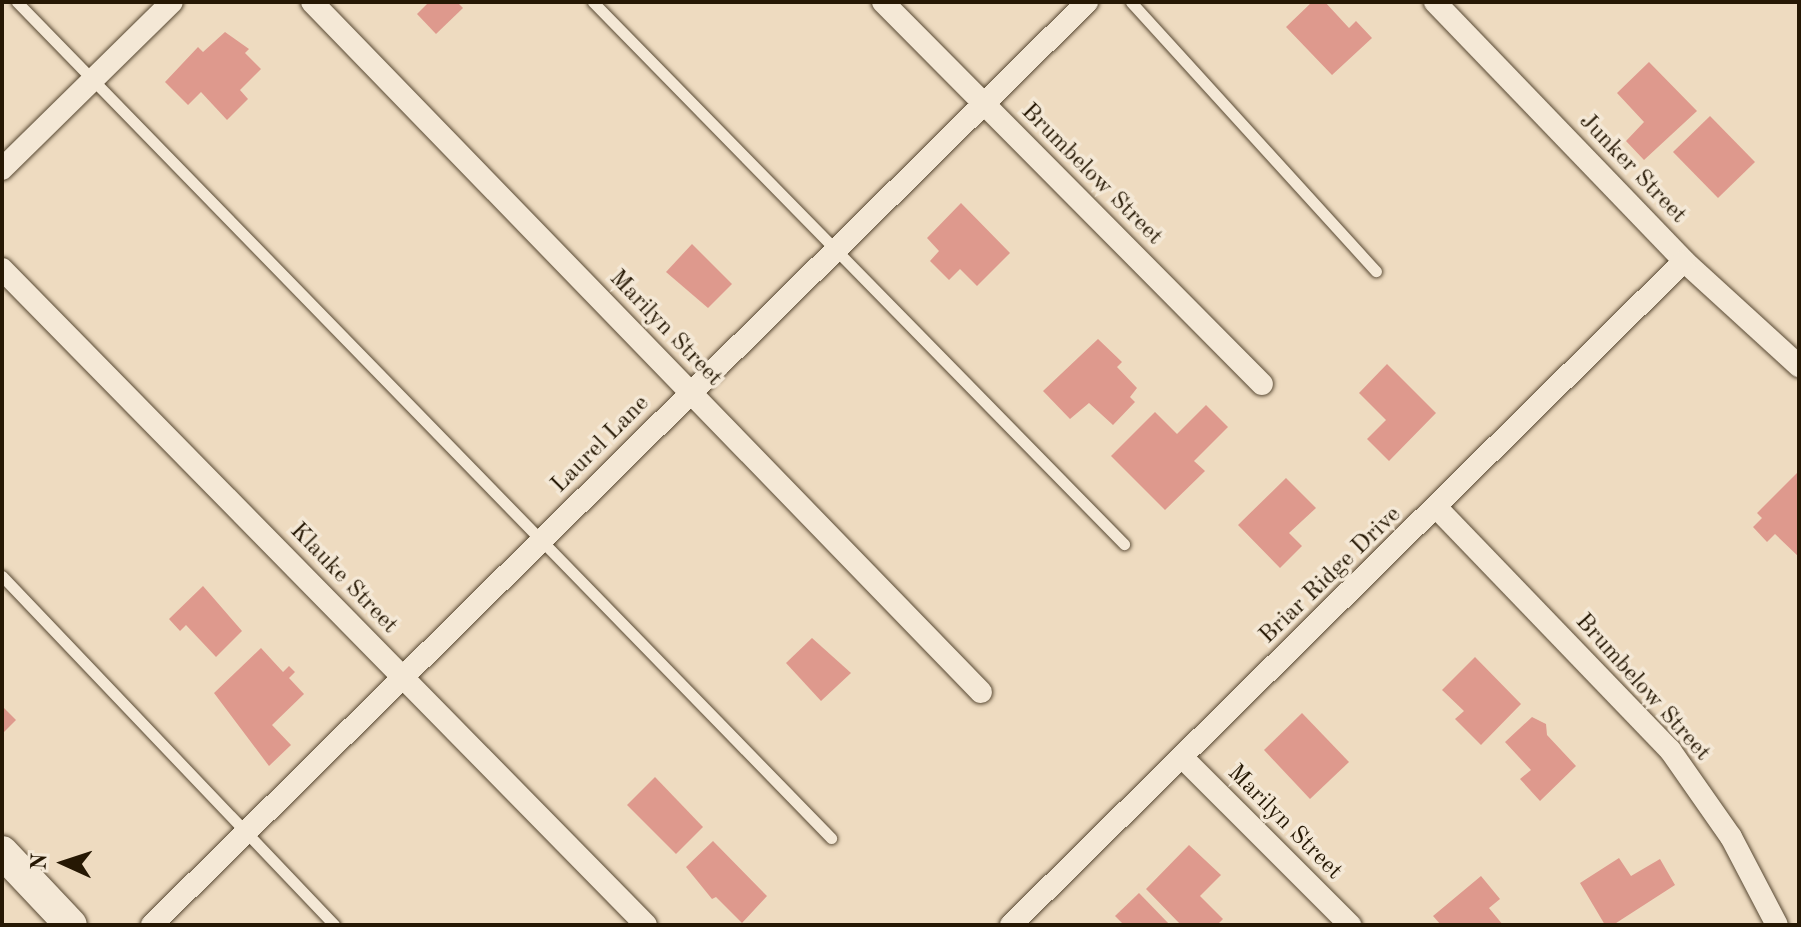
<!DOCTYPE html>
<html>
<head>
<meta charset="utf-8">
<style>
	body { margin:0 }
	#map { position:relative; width:1801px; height:927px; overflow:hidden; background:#eedbc0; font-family:"Old Standard TT",serif }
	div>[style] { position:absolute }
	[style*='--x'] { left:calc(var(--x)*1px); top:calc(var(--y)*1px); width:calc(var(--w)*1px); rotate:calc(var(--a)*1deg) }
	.building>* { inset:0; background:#de998d }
	.roads { filter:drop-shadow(0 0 2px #584933) drop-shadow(0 0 2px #584933) }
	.lane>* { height:11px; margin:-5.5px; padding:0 5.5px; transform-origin:5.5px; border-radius:5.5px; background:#f4e8d6 }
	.street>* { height:22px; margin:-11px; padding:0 11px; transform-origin:11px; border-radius:11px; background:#f4e8d6 }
	.secondary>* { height:32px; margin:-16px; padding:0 16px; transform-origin:16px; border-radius:16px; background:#f4e8d6 }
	span { translate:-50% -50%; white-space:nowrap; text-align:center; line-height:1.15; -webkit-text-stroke:7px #f4e8d6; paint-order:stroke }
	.street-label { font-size:24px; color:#261804 }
	.frame { position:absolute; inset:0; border:4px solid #261804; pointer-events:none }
	.north { position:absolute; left:24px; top:823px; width:80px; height:80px; -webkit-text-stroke:6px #f4e8d6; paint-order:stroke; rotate:273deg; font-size:22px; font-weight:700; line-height:32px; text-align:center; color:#261804 }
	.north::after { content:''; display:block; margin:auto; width:28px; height:36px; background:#261804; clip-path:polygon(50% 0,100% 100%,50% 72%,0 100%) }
</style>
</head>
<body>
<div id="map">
	<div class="building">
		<i style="clip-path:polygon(429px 2px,457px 2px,463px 8px,436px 34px,417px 14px)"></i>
		<i style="clip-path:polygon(1312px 2px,1325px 2px,1349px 28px,1356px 21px,1372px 38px,1332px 75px,1286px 27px)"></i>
		<i style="clip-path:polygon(225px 32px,249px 49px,245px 53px,261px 69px,240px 90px,248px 99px,227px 120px,201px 92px,188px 105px,165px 82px,198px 47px,203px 52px)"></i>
		<i style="clip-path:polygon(1649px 62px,1697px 111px,1644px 160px,1626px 141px,1644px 122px,1617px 93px)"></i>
		<i style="clip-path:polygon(1710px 116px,1755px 162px,1718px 198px,1673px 152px)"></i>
		<i style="clip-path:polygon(961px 203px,1010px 253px,977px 286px,960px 269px,949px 280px,930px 261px,939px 251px,927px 238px)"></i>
		<i style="clip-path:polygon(692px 244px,732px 284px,708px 308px,666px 272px)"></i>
		<i style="clip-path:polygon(1098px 339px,1122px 362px,1117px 367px,1137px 388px,1130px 397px,1135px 402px,1113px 425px,1089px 403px,1070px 419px,1043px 391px)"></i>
		<i style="clip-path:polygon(1387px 364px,1436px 413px,1389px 461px,1367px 439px,1386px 420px,1359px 393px)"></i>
		<i style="clip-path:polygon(1206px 405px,1228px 427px,1194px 461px,1205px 471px,1165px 510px,1111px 456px,1155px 412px,1177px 434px)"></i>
		<i style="clip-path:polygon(1797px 473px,1799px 475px,1799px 557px,1775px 534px,1767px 542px,1753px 527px,1762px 518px,1757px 513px)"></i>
		<i style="clip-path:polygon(1286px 478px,1316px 508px,1289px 533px,1302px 546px,1280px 568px,1238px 525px)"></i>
		<i style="clip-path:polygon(203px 586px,242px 631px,216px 657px,186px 625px,180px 631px,169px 619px)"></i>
		<i style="clip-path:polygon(812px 638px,851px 673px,821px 701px,786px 663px)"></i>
		<i style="clip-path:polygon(261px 648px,283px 672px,289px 666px,295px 672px,289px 678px,304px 694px,272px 725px,291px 745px,269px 766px,214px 693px)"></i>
		<i style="clip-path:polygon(1475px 657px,1521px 704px,1481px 745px,1455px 719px,1464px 711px,1442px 690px)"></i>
		<i style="clip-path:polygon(2px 706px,16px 720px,2px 734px)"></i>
		<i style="clip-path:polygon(1302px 713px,1349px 762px,1310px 799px,1264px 750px)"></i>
		<i style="clip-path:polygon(1532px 717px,1546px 724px,1547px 735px,1576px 766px,1540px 801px,1520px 779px,1531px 770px,1505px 742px)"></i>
		<i style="clip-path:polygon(655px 777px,703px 827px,676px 854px,627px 805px)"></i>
		<i style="clip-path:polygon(713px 841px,767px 896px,742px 923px,716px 897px,712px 899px,686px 867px)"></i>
		<i style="clip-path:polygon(1189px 845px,1221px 875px,1200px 896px,1223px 919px,1217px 925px,1181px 925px,1146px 889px)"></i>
		<i style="clip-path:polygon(1619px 858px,1631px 876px,1660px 859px,1675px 885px,1613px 925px,1605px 925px,1580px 883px)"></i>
		<i style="clip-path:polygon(1481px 876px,1500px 899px,1489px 908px,1503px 925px,1441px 925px,1433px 916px)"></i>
		<i style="clip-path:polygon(1139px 893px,1170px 925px,1124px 925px,1115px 916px)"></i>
	</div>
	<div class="roads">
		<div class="lane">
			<i style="--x:17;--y:2;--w:1167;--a:45.76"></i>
			<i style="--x:593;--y:2;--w:759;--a:45.59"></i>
			<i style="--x:1131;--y:2;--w:364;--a:47.7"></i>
			<i style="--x:2;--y:576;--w:482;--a:46.4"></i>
		</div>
		<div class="street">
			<i style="--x:312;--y:2;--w:961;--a:45.89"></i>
			<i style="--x:883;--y:2;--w:538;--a:45.23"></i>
			<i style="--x:1435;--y:2;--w:359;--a:46.1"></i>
			<i style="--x:1684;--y:261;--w:156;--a:42.4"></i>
			<i style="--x:2;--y:169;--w:238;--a:-44.5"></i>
			<i style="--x:2;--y:269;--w:919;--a:45.53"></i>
			<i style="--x:1438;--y:509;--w:335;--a:46.1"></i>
			<i style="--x:1670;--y:750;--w:106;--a:55"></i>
			<i style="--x:1731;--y:837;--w:99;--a:62.4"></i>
			<i style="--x:1182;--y:757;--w:238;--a:45"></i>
			<i style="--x:152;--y:925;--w:1314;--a:-44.63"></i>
			<i style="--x:1011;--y:925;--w:945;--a:-44.61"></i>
		</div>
		<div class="secondary">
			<i style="--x:2;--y:852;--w:100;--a:46.6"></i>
		</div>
	</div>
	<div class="street-label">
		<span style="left:1632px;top:169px;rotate:46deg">Junker Street</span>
		<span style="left:1091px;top:175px;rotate:45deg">Brumbelow Street</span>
		<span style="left:665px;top:329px;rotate:46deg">Marilyn Street</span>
		<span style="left:601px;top:445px;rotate:-45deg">Laurel Lane</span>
		<span style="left:1331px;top:576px;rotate:-44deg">Briar Ridge Drive</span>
		<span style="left:343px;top:579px;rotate:46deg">Klauke Street</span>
		<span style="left:1642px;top:688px;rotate:48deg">Brumbelow Street</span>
		<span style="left:1284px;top:823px;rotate:45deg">Marilyn Street</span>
	</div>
	<div class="frame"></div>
	<div class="north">N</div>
</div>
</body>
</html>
